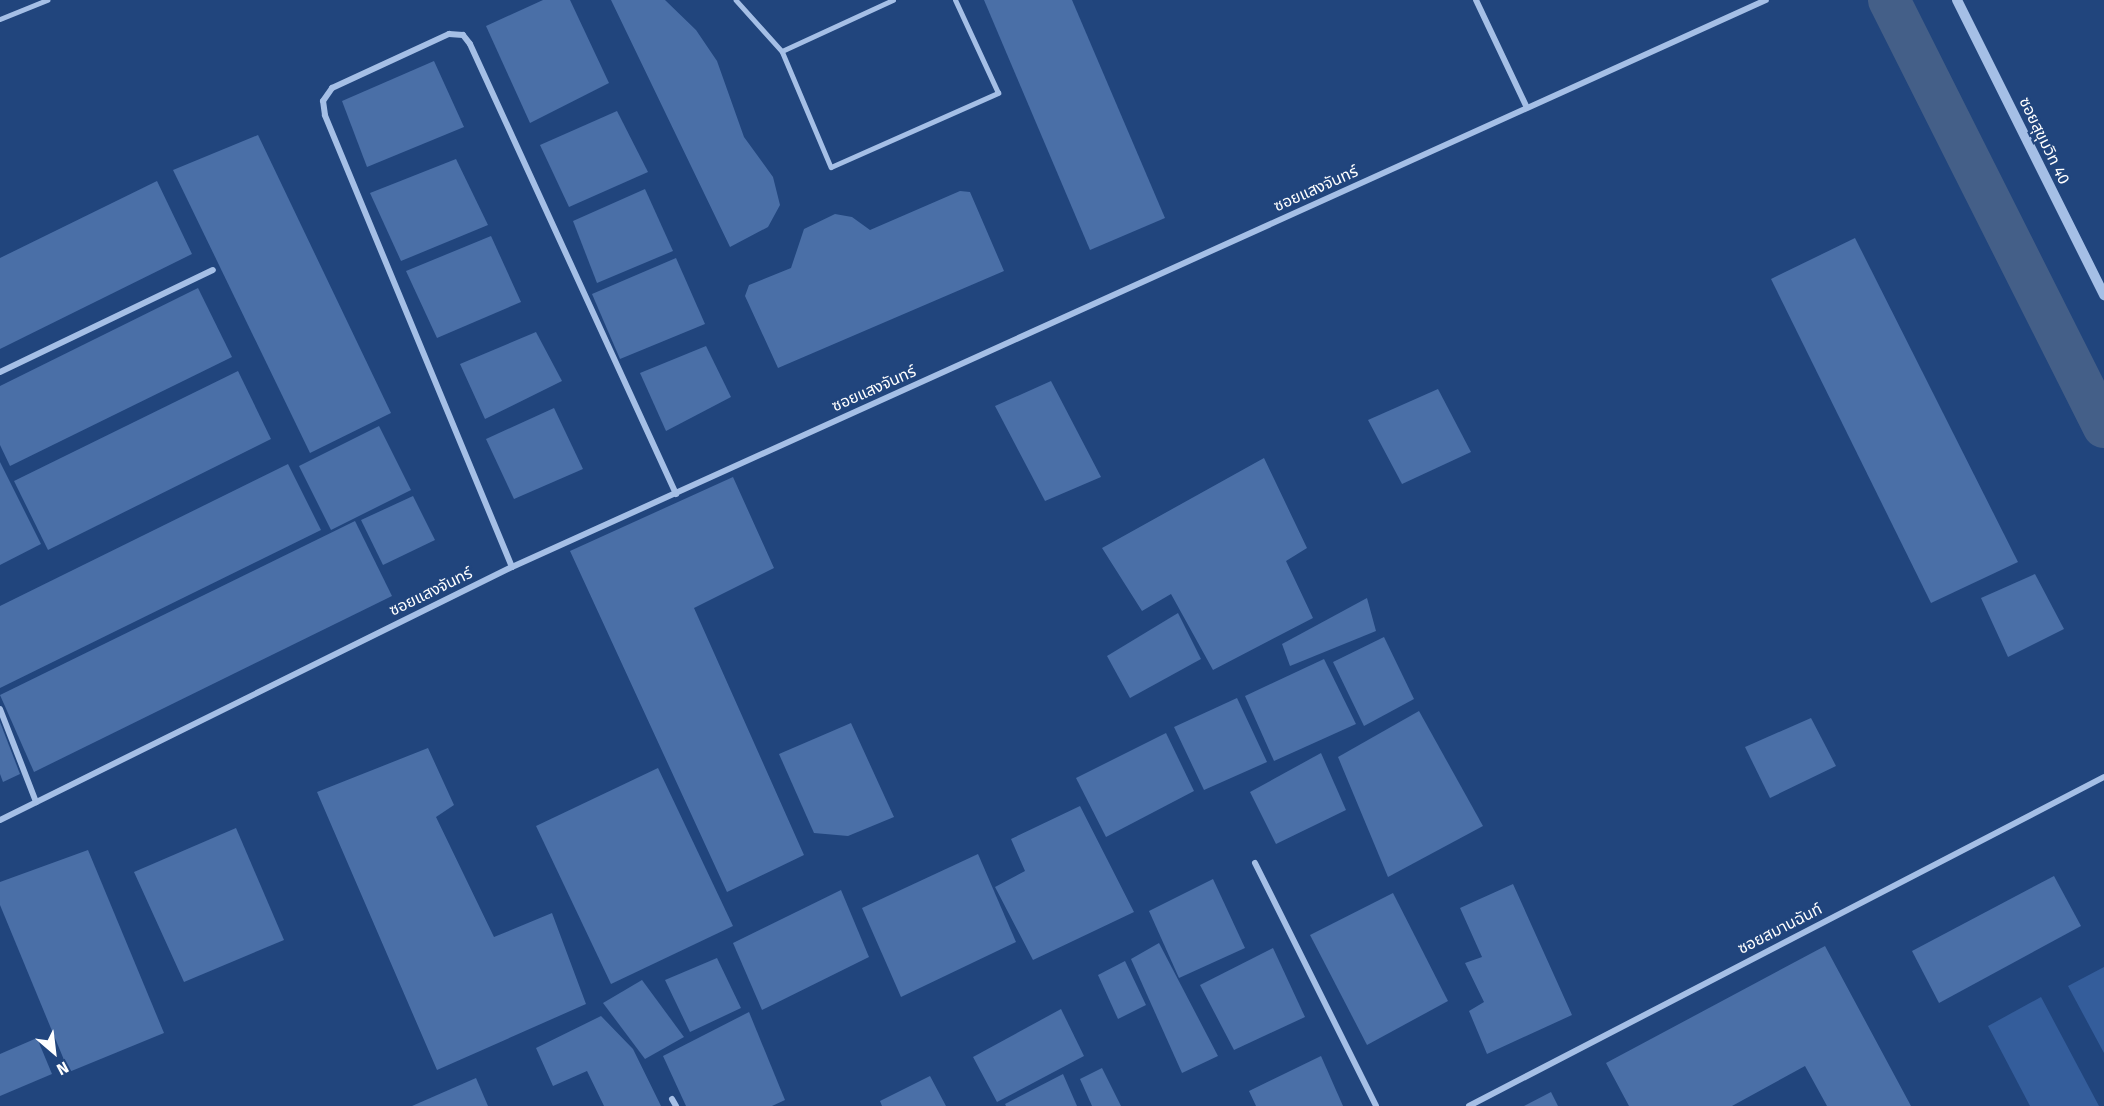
<!DOCTYPE html>
<html>
<head>
<meta charset="utf-8">
<style>
	body { margin:0 }
	#map { position:relative; width:2104px; height:1106px; overflow:hidden; background:#21457d; font-family:"Fira Sans","Noto Sans Thai",sans-serif }
	div>[style] { position:absolute }
	[style*='--x'] { left:calc(var(--x)*1px); top:calc(var(--y)*1px); width:calc(var(--w)*1px); rotate:calc(var(--a)*1deg) }
	.green>* { inset:0; background:#345d9b }
	.canal>* { height:42px; margin:-21px; padding:0 21px; transform-origin:21px; border-radius:21px; background:#445f88 }
	.building>* { inset:0; background:#4a6fa7 }
	.service>* { height:4.5px; margin:-2.25px; padding:0 2.25px; transform-origin:2.25px; border-radius:2.25px; background:#a5bfe6 }
	.minor>* { height:6px; margin:-3px; padding:0 3px; transform-origin:3px; border-radius:3px; background:#a5bfe6 }
	.tertiary>* { height:10px; margin:-5px; padding:0 5px; transform-origin:5px; border-radius:5px; background:#a5bfe6 }
	span { translate:-50% -50%; white-space:nowrap; text-align:center; line-height:1.15; -webkit-text-stroke:4.5px #21457d; paint-order:stroke }
	.street-label { font-size:16px; color:#fff }
	.north { position:absolute; left:24px; top:1022px; width:60px; height:60px; -webkit-text-stroke:4px #21457d; paint-order:stroke; rotate:152deg; font-size:16px; font-weight:700; line-height:24px; text-align:center; color:#fff }
	.north::after { content:''; display:block; margin:auto; width:21px; height:27px; background:#fff; clip-path:polygon(50% 0,100% 100%,50% 72%,0 100%) }
</style>
</head>
<body>
<div id="map">
	<div class="green">
		<i style="clip-path:polygon(2104px 967px,2104px 1053px,2068px 986px)"></i>
		<i style="clip-path:polygon(2041px 997px,2099px 1106px,2030px 1106px,1988px 1026px)"></i>
	</div>
	<div class="canal">
		<i style="--x:1889;--y:0;--w:478;--a:63.3"></i>
	</div>
	<div class="building">
		<i style="clip-path:polygon(543px 0,570px 0,609px 83px,530px 123px,486px 26px)"></i>
		<i style="clip-path:polygon(611px 0,665px 0,696px 30px,717px 61px,744px 137px,773px 177px,780px 205px,768px 227px,730px 247px)"></i>
		<i style="clip-path:polygon(984px 0,1072px 0,1165px 218px,1090px 250px)"></i>
		<i style="clip-path:polygon(434px 61px,464px 127px,367px 167px,342px 101px)"></i>
		<i style="clip-path:polygon(617px 111px,648px 172px,569px 207px,540px 145px)"></i>
		<i style="clip-path:polygon(258px 135px,391px 413px,310px 453px,173px 170px)"></i>
		<i style="clip-path:polygon(456px 159px,488px 225px,401px 261px,370px 193px)"></i>
		<i style="clip-path:polygon(157px 181px,192px 254px,0 349px,0 258px)"></i>
		<i style="clip-path:polygon(645px 189px,673px 251px,597px 283px,573px 221px)"></i>
		<i style="clip-path:polygon(960px 191px,970px 192px,1004px 271px,778px 368px,745px 296px,749px 285px,791px 268px,804px 229px,835px 214px,852px 217px,870px 230px)"></i>
		<i style="clip-path:polygon(491px 236px,521px 302px,437px 338px,406px 271px)"></i>
		<i style="clip-path:polygon(1855px 238px,2018px 562px,1931px 603px,1771px 279px)"></i>
		<i style="clip-path:polygon(676px 258px,705px 324px,620px 359px,592px 294px)"></i>
		<i style="clip-path:polygon(198px 288px,232px 357px,10px 466px,0 445px,0 386px)"></i>
		<i style="clip-path:polygon(536px 332px,562px 381px,485px 419px,460px 364px)"></i>
		<i style="clip-path:polygon(706px 346px,731px 397px,666px 431px,640px 373px)"></i>
		<i style="clip-path:polygon(238px 371px,271px 439px,48px 550px,14px 481px)"></i>
		<i style="clip-path:polygon(1051px 381px,1101px 477px,1045px 501px,995px 406px)"></i>
		<i style="clip-path:polygon(1438px 389px,1471px 452px,1402px 484px,1368px 420px)"></i>
		<i style="clip-path:polygon(554px 408px,583px 469px,514px 499px,486px 439px)"></i>
		<i style="clip-path:polygon(379px 426px,411px 490px,331px 530px,299px 466px)"></i>
		<i style="clip-path:polygon(1264px 458px,1307px 548px,1286px 561px,1313px 618px,1213px 670px,1171px 594px,1142px 611px,1102px 548px)"></i>
		<i style="clip-path:polygon(0 462px,41px 544px,0 565px)"></i>
		<i style="clip-path:polygon(288px 464px,321px 530px,0 688px,0 606px)"></i>
		<i style="clip-path:polygon(733px 477px,774px 568px,694px 608px,804px 855px,727px 892px,570px 551px)"></i>
		<i style="clip-path:polygon(413px 496px,435px 540px,383px 565px,361px 520px)"></i>
		<i style="clip-path:polygon(355px 521px,392px 596px,34px 772px,0 695px)"></i>
		<i style="clip-path:polygon(2035px 574px,2064px 629px,2008px 657px,1981px 598px)"></i>
		<i style="clip-path:polygon(1367px 598px,1376px 631px,1290px 666px,1282px 644px)"></i>
		<i style="clip-path:polygon(1178px 613px,1201px 659px,1130px 698px,1107px 656px)"></i>
		<i style="clip-path:polygon(1384px 637px,1414px 699px,1364px 726px,1333px 662px)"></i>
		<i style="clip-path:polygon(1324px 659px,1356px 724px,1274px 761px,1245px 696px)"></i>
		<i style="clip-path:polygon(1237px 698px,1267px 762px,1204px 790px,1174px 727px)"></i>
		<i style="clip-path:polygon(1419px 711px,1483px 826px,1388px 877px,1338px 757px)"></i>
		<i style="clip-path:polygon(1811px 718px,1836px 766px,1770px 798px,1745px 747px)"></i>
		<i style="clip-path:polygon(0 722px,20px 774px,3px 782px,0 774px)"></i>
		<i style="clip-path:polygon(851px 723px,894px 817px,848px 836px,814px 833px,779px 754px)"></i>
		<i style="clip-path:polygon(1166px 733px,1194px 791px,1106px 837px,1076px 778px)"></i>
		<i style="clip-path:polygon(428px 748px,454px 805px,436px 817px,494px 937px,552px 913px,586px 1004px,437px 1070px,317px 792px)"></i>
		<i style="clip-path:polygon(1321px 753px,1346px 810px,1276px 844px,1250px 792px)"></i>
		<i style="clip-path:polygon(658px 768px,733px 926px,611px 984px,536px 826px)"></i>
		<i style="clip-path:polygon(1080px 806px,1134px 912px,1033px 960px,995px 887px,1025px 871px,1011px 839px)"></i>
		<i style="clip-path:polygon(236px 828px,284px 940px,184px 982px,134px 872px)"></i>
		<i style="clip-path:polygon(88px 850px,164px 1033px,69px 1072px,0 905px,0 882px)"></i>
		<i style="clip-path:polygon(978px 854px,1016px 942px,901px 997px,862px 908px)"></i>
		<i style="clip-path:polygon(2054px 876px,2081px 926px,1939px 1003px,1912px 951px)"></i>
		<i style="clip-path:polygon(1213px 879px,1245px 948px,1179px 978px,1149px 911px)"></i>
		<i style="clip-path:polygon(1513px 884px,1572px 1015px,1487px 1054px,1469px 1011px,1484px 1002px,1465px 963px,1482px 957px,1460px 908px)"></i>
		<i style="clip-path:polygon(841px 890px,869px 957px,762px 1010px,733px 943px)"></i>
		<i style="clip-path:polygon(1393px 893px,1448px 1001px,1367px 1045px,1310px 935px)"></i>
		<i style="clip-path:polygon(1159px 943px,1218px 1056px,1182px 1073px,1131px 959px)"></i>
		<i style="clip-path:polygon(1825px 946px,1911px 1106px,1827px 1106px,1805px 1066px,1732px 1106px,1629px 1106px,1606px 1063px)"></i>
		<i style="clip-path:polygon(1273px 948px,1305px 1017px,1234px 1050px,1200px 985px)"></i>
		<i style="clip-path:polygon(717px 958px,741px 1008px,690px 1032px,665px 980px)"></i>
		<i style="clip-path:polygon(1125px 961px,1146px 1005px,1118px 1019px,1098px 975px)"></i>
		<i style="clip-path:polygon(642px 980px,684px 1037px,645px 1059px,603px 1003px)"></i>
		<i style="clip-path:polygon(1061px 1009px,1084px 1056px,997px 1102px,973px 1057px)"></i>
		<i style="clip-path:polygon(749px 1012px,785px 1100px,772px 1106px,686px 1106px,663px 1056px)"></i>
		<i style="clip-path:polygon(601px 1016px,633px 1049px,661px 1106px,604px 1106px,587px 1071px,553px 1086px,536px 1048px)"></i>
		<i style="clip-path:polygon(37px 1038px,52px 1074px,0 1096px,0 1054px)"></i>
		<i style="clip-path:polygon(1321px 1056px,1343px 1106px,1256px 1106px,1249px 1091px)"></i>
		<i style="clip-path:polygon(1102px 1068px,1121px 1106px,1092px 1106px,1080px 1079px)"></i>
		<i style="clip-path:polygon(1063px 1074px,1077px 1106px,1006px 1106px,1005px 1104px)"></i>
		<i style="clip-path:polygon(930px 1076px,946px 1106px,882px 1106px,880px 1101px)"></i>
		<i style="clip-path:polygon(476px 1078px,488px 1106px,412px 1106px)"></i>
		<i style="clip-path:polygon(1551px 1092px,1558px 1106px,1524px 1106px)"></i>
	</div>
	<div class="service">
		<i style="--x:736;--y:0;--w:69;--a:48"></i>
		<i style="--x:782;--y:51;--w:126;--a:67.1"></i>
		<i style="--x:831;--y:167;--w:183;--a:-23.9"></i>
		<i style="--x:998;--y:93;--w:102;--a:-114.8"></i>
		<i style="--x:0;--y:19;--w:51;--a:-22"></i>
		<i style="--x:782;--y:51;--w:122;--a:-24.7"></i>
	</div>
	<div class="minor">
		<i style="--x:1476;--y:0;--w:119;--a:64.7"></i>
		<i style="--x:0;--y:372;--w:236;--a:-25.6"></i>
		<i style="--x:512;--y:567;--w:489;--a:-112.5"></i>
		<i style="--x:325;--y:115;--w:14;--a:-98"></i>
		<i style="--x:323;--y:101;--w:16;--a:-55"></i>
		<i style="--x:332;--y:88;--w:129;--a:-24.8"></i>
		<i style="--x:449;--y:34;--w:14;--a:4"></i>
		<i style="--x:463;--y:35;--w:11;--a:52"></i>
		<i style="--x:470;--y:44;--w:495;--a:65.4"></i>
		<i style="--x:0;--y:709;--w:100;--a:68.8"></i>
		<i style="--x:0;--y:820;--w:571;--a:-26.3"></i>
		<i style="--x:512;--y:567;--w:1376;--a:-24.33"></i>
		<i style="--x:1255;--y:863;--w:271;--a:63.5"></i>
		<i style="--x:672;--y:1099;--w:8;--a:60"></i>
		<i style="--x:1469;--y:1106;--w:715;--a:-27.39"></i>
	</div>
	<div class="tertiary">
		<i style="--x:1957;--y:0;--w:330;--a:63.5"></i>
	</div>
	<div class="street-label">
		<span style="left:2044px;top:141px;rotate:64deg">ซอยสุขุมวิท 40</span>
		<span style="left:1316px;top:189px;rotate:-24deg">ซอยแสงจันทร์</span>
		<span style="left:874px;top:389px;rotate:-24deg">ซอยแสงจันทร์</span>
		<span style="left:431px;top:592px;rotate:-26deg">ซอยแสงจันทร์</span>
		<span style="left:1780px;top:929px;rotate:-27deg">ซอยสมานฉันท์</span>
	</div>
	<div class="north">N</div>
</div>
</body>
</html>
